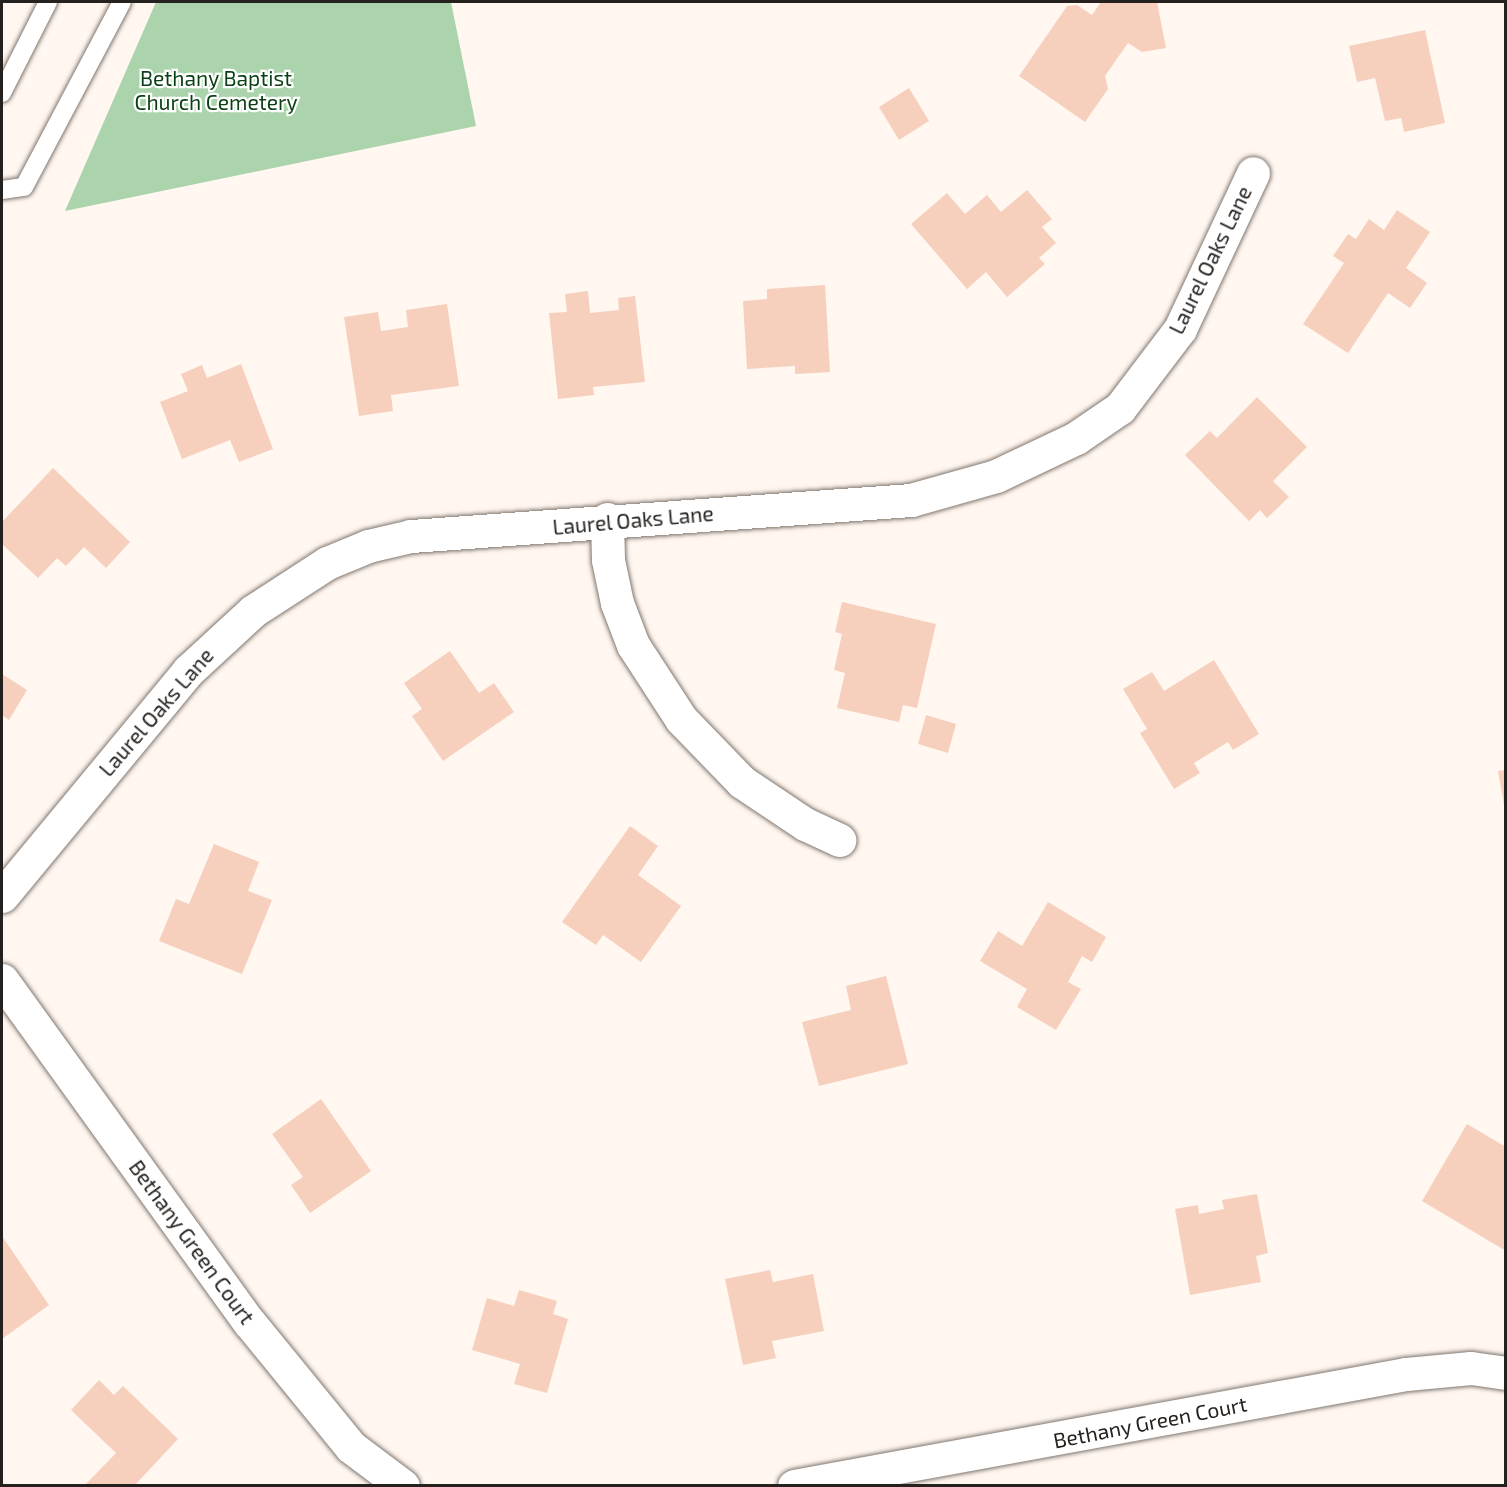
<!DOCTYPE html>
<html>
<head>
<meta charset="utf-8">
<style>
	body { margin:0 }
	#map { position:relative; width:1507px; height:1487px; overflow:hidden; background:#fff7f0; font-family:"Exo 2",sans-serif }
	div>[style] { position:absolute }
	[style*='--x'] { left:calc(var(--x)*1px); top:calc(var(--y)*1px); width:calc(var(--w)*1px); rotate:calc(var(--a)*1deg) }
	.green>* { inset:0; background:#abd3ac }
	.building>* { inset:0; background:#f6d0bd }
	.roads { filter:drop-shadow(0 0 2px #817770) drop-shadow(0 0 2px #817770) }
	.service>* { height:18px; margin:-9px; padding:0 9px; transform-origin:9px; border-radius:9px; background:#fff }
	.minor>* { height:33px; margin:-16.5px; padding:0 16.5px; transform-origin:16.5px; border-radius:16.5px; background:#fff }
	span { translate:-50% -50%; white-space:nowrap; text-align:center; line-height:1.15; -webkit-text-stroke:4.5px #fff; paint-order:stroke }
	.park-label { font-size:21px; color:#093f13 }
	.street-label { font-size:21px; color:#25211e }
	.frame { position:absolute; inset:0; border:3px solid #25211e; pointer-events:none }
</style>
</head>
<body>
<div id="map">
	<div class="green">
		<i style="clip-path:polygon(156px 2px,451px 2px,476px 126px,65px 211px)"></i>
	</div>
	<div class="building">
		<i style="clip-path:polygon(1101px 2px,1157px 2px,1166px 48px,1142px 52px,1128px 43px,1105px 76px,1108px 89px,1085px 122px,1019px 76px,1067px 6px,1077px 5px,1092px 15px)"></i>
		<i style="clip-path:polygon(1425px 30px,1445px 123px,1404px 132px,1401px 118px,1385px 121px,1375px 78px,1357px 82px,1349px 46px)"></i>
		<i style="clip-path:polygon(909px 88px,929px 121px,899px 140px,879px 107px)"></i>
		<i style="clip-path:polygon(1027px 190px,1052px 219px,1042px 227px,1056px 243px,1039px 258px,1045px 264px,1007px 297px,986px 272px,967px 289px,911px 224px,947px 193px,965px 214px,987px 195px,1001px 212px)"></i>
		<i style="clip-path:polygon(1397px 210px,1430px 232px,1406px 268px,1427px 283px,1410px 308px,1388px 293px,1348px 353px,1303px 324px,1344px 263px,1333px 256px,1348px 234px,1356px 239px,1369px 219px,1384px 230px)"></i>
		<i style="clip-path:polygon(825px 285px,830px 372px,795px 374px,795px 366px,747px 369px,743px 301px,767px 299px,767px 289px)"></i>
		<i style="clip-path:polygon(588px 291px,590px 313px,619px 310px,618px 298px,635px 296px,645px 382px,593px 387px,594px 395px,558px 399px,549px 313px,567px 312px,565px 294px)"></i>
		<i style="clip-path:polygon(447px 304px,459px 386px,391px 395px,393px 411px,359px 416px,344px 317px,378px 312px,381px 331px,408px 327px,406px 310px)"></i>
		<i style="clip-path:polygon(241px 364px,273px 449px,239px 462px,230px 440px,182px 459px,160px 402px,188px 391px,181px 374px,202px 365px,207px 378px)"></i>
		<i style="clip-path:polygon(1257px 397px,1307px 447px,1273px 481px,1289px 497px,1267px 518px,1260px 510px,1249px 521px,1185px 455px,1210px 431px,1217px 438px)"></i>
		<i style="clip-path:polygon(53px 468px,130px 542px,106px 568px,84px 547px,66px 566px,57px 558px,38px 578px,2px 544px,2px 522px)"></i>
		<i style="clip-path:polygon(842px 602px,936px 624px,917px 708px,903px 705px,899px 722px,837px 708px,845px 673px,834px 670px,842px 634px,835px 632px)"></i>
		<i style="clip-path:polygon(450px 651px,479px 693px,494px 683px,514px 712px,443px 761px,412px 716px,422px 709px,404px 683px)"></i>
		<i style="clip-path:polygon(1214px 660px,1259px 734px,1233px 750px,1228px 742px,1194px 763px,1200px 773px,1174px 789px,1140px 733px,1147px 729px,1123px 689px,1152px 672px,1164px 691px)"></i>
		<i style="clip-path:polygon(2px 674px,27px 690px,9px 720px,2px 715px)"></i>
		<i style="clip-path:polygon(926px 715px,956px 724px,948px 753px,918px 744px)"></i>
		<i style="clip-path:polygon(1506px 770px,1506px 805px,1504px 805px,1498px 771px)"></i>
		<i style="clip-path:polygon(630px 826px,658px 846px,638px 875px,681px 906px,641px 962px,603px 935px,596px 945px,562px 922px)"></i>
		<i style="clip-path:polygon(214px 844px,259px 862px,248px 891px,272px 900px,242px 974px,159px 941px,176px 899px,189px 904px)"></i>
		<i style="clip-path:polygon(1048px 902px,1106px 937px,1092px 962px,1082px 956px,1068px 982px,1081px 989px,1056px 1030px,1017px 1007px,1027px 989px,980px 961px,998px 931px,1022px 946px)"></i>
		<i style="clip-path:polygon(886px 976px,908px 1064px,819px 1086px,802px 1022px,851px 1010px,846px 986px)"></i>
		<i style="clip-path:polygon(321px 1099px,371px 1171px,310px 1213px,291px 1185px,303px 1177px,272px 1134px)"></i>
		<i style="clip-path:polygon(1467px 1124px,1506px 1147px,1506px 1251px,1422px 1201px)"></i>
		<i style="clip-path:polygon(1257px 1194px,1268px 1253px,1256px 1256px,1261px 1282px,1190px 1295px,1175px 1209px,1198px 1205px,1199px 1214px,1224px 1209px,1222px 1200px)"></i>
		<i style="clip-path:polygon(2px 1236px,49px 1305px,2px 1339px)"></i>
		<i style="clip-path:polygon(770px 1270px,773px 1282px,813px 1274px,824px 1331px,772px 1341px,776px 1358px,743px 1365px,725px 1279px)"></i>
		<i style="clip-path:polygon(519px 1290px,557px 1301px,553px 1314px,568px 1319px,547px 1393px,514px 1384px,520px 1364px,472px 1350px,487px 1298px,514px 1306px)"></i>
		<i style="clip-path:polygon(99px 1380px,114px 1395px,123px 1386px,178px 1439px,134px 1486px,84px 1486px,116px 1453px,71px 1410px)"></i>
	</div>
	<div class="roads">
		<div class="service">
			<i style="--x:2;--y:93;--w:102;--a:-63.2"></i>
			<i style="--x:2;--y:190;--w:22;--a:-8"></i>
			<i style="--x:24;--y:187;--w:209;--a:-62.1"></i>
		</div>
		<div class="minor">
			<i style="--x:607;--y:519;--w:41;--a:88.6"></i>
			<i style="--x:608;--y:560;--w:44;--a:78.2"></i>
			<i style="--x:617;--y:603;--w:45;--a:69.1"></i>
			<i style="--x:633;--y:645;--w:88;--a:57"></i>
			<i style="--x:681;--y:719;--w:88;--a:45.9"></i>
			<i style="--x:742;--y:782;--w:76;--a:33.7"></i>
			<i style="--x:805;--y:824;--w:38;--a:25"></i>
			<i style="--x:2;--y:896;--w:292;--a:-50.4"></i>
			<i style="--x:188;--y:671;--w:88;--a:-42.7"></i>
			<i style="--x:253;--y:611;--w:88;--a:-33"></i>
			<i style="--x:327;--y:563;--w:44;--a:-22.5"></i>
			<i style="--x:368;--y:546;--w:44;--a:-13.1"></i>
			<i style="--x:411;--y:536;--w:501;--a:-4.12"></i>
			<i style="--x:911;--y:500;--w:88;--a:-15.8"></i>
			<i style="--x:996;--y:476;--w:89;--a:-25.4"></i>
			<i style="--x:1076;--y:438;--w:53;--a:-34.3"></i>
			<i style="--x:1120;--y:408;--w:99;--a:-52.8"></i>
			<i style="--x:1180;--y:329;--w:172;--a:-64.9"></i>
			<i style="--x:2;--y:980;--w:422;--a:54.2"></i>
			<i style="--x:249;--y:1322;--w:161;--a:50.8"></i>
			<i style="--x:351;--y:1447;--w:65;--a:36.9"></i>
			<i style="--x:794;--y:1486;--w:622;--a:-10.37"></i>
			<i style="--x:1406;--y:1374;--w:65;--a:-5.3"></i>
			<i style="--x:1471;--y:1368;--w:35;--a:8"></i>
		</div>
	</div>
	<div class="park-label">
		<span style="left:216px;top:90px">Bethany Baptist<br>Church Cemetery</span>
	</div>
	<div class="street-label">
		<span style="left:1210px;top:260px;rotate:-64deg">Laurel Oaks Lane</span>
		<span style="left:633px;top:520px;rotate:-5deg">Laurel Oaks Lane</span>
		<span style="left:156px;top:712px;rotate:-49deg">Laurel Oaks Lane</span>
		<span style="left:192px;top:1242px;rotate:54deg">Bethany Green Court</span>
		<span style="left:1150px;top:1422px;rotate:-11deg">Bethany Green Court</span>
	</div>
	<div class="frame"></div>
</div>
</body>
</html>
